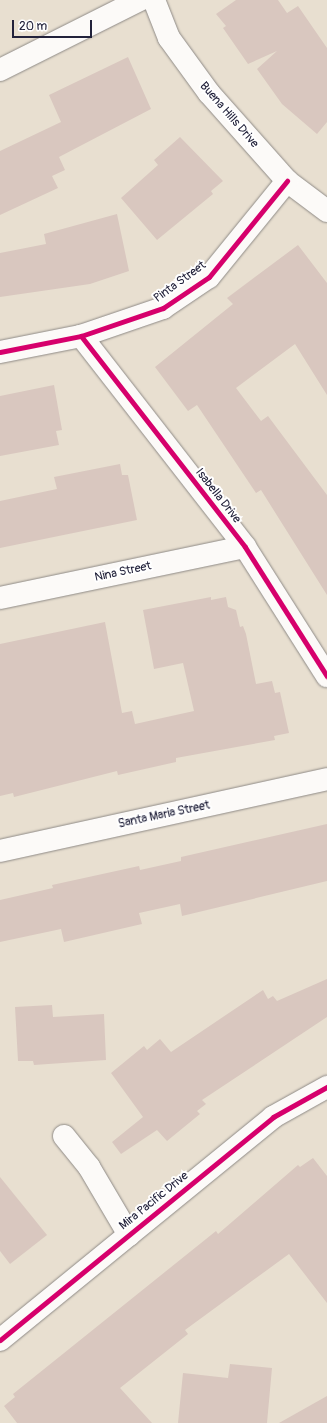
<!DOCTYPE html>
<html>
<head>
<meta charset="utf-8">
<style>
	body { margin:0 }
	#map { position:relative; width:327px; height:1423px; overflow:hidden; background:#e8dfd0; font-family:Pangolin,sans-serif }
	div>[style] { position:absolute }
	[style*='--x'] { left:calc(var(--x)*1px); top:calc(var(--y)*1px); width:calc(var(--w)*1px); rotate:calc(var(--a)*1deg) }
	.building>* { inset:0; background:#d9c7bf }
	.roads { filter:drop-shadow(0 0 1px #8e8a86) drop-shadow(0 0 1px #8e8a86) }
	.street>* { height:22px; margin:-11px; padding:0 11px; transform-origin:11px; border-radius:11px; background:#fcfaf8 }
	.cycleway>* { height:5px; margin:-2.5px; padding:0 2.5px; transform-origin:2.5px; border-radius:2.5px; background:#d6006c }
	span { translate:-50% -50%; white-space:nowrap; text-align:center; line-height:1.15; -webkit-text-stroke:4px #fff; paint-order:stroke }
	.street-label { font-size:12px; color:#22223b }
	.scale { position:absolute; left:12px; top:20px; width:80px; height:18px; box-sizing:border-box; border:2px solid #22223b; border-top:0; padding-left:5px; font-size:12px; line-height:14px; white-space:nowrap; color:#22223b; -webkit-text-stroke:3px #fff; paint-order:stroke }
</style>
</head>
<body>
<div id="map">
	<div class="building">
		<i style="clip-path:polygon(236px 0,278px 0,287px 13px,298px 6px,327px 48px,327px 122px,317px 134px,282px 104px,257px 69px,277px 51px,248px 64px,223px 28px,226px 26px,216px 14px)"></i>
		<i style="clip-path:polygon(128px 57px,151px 109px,59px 157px,65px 170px,52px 176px,58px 188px,0 215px,0 151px,61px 122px,49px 95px)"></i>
		<i style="clip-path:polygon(180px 137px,223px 181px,211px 191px,213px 194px,157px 240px,121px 198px,158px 165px,154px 160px)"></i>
		<i style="clip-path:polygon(117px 214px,129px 271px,90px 284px,0 297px,0 253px,46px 244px,44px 234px)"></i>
		<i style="clip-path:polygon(298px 245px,327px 283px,327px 395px,295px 344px,236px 388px,261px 421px,268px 416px,327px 495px,327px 595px,261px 490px,256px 493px,197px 405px,188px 411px,155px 367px,233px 304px,227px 298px)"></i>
		<i style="clip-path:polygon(54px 385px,62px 430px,56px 431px,59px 445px,0 456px,0 396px)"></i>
		<i style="clip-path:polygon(120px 464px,122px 475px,128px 475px,137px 520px,0 548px,0 501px,57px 489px,54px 477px)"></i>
		<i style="clip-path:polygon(211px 597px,211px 600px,226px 597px,228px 607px,236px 610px,240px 627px,243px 626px,246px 634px,256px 684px,272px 681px,275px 693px,280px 692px,289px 733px,274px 736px,275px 740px,176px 758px,176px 762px,118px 775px,117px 771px,14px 797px,13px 793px,0 796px,0 644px,105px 622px,122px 713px,132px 711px,135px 724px,194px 711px,183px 663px,154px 669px,143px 610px)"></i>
		<i style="clip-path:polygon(327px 824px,327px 881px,182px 916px,180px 904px,139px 913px,142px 924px,64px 942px,61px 929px,0 942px,0 900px,53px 888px,52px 885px,139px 866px,140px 870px,181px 861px,181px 857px)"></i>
		<i style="clip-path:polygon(327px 979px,327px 1017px,202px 1100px,206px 1104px,197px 1111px,200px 1114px,167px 1141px,157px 1130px,121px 1154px,112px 1142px,143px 1117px,111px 1073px,144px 1046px,147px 1050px,160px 1039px,171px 1052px,263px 990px,268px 999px,273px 996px,277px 1001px)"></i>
		<i style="clip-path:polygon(52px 1005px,53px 1017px,104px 1014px,106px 1060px,34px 1065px,33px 1061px,18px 1061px,15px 1007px)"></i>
		<i style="clip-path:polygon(313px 1158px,327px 1176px,327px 1303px,289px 1254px,185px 1330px,188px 1334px,120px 1388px,152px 1423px,17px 1423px,4px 1406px,15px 1397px,13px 1394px,216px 1231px,218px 1234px,298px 1165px,300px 1167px)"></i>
		<i style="clip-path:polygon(0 1177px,47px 1235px,10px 1264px,0 1251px)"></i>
		<i style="clip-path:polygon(230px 1364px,272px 1368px,267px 1423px,178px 1423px,183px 1373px,228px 1378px)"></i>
		<i style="clip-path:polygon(327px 1396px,327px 1423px,279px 1423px)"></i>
	</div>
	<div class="roads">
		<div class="street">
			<i style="--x:154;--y:0;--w:41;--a:68.5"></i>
			<i style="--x:169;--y:38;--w:68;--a:54"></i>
			<i style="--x:209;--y:93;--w:118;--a:48.4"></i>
			<i style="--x:287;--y:181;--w:50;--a:36.9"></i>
			<i style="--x:0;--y:70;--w:157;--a:-26.6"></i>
			<i style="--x:81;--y:336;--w:267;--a:52.1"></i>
			<i style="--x:245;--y:547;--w:153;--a:57.6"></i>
			<i style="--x:0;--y:352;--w:83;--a:-11.2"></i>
			<i style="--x:81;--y:336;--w:87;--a:-18.9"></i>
			<i style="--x:163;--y:308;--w:55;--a:-34"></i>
			<i style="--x:209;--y:277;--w:124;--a:-50.9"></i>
			<i style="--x:0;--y:598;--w:250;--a:-11.8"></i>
			<i style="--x:0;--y:851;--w:335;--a:-12.4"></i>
			<i style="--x:64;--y:1136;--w:40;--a:51"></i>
			<i style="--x:89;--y:1167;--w:79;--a:59.5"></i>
			<i style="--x:0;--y:1340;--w:353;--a:-39.2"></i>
			<i style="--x:273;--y:1117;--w:62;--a:-29.1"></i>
		</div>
	</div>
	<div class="cycleway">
		<i style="--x:81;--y:336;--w:267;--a:52.1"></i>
		<i style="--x:245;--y:547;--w:153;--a:57.6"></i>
		<i style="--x:0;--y:352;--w:83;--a:-11.2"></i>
		<i style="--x:81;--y:336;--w:87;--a:-18.9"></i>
		<i style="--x:163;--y:308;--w:55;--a:-34"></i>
		<i style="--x:209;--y:277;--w:124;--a:-50.9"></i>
		<i style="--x:0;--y:1340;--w:353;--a:-39.2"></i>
		<i style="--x:273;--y:1117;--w:62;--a:-29.1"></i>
	</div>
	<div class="street-label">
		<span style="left:229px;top:115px;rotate:49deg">Buena Hills Drive</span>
		<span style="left:180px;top:282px;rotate:-36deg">Pinta Street</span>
		<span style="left:218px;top:496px;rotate:52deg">Isabella Drive</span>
		<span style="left:123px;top:572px;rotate:-12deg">Nina Street</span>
		<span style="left:164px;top:815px;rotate:-12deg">Santa Maria Street</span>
		<span style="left:154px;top:1201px;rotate:-39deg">Mira Pacific Drive</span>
	</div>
	<div class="scale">20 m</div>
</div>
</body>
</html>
